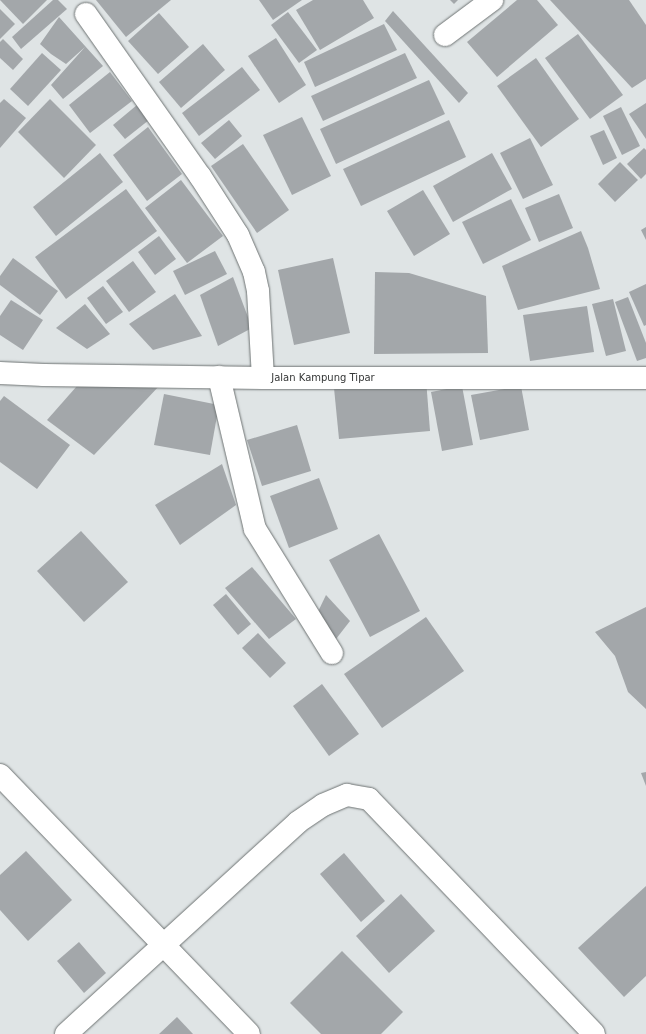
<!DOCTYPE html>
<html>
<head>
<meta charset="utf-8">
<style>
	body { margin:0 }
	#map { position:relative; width:646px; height:1034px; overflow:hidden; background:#dfe4e5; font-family:"DejaVu Sans",sans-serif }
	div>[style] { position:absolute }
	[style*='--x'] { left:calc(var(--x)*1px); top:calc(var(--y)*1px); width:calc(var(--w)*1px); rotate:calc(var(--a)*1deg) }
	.building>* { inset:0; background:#a3a7aa }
	.roads { filter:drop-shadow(0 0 1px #6e7373) drop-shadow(0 0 1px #6e7373) }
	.minor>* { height:22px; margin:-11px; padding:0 11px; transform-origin:11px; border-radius:11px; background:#fff }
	span { translate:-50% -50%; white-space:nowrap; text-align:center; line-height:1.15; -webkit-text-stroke:3px #fff; paint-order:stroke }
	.street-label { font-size:10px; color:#343636 }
</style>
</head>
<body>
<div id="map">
	<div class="building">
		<i style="clip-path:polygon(0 0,47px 0,23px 24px)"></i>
		<i style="clip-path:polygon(53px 0,58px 0,67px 9px,21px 49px,12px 37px)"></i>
		<i style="clip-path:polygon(96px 0,171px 0,126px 37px)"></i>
		<i style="clip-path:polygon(259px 0,302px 0,273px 20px)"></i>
		<i style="clip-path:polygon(313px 0,363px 0,374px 18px,320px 50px,296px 10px)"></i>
		<i style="clip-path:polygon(450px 0,458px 0,454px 4px)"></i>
		<i style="clip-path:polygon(517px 0,537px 0,558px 25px,497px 77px,467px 42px)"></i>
		<i style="clip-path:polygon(550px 0,629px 0,646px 25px,646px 79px,632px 88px)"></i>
		<i style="clip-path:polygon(0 9px,15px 24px,0 39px)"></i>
		<i style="clip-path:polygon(393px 11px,468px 93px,459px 103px,385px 21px)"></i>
		<i style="clip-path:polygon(288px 12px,317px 50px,299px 63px,271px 25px)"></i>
		<i style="clip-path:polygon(159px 13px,189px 47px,158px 74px,128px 41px)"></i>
		<i style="clip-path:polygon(59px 17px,103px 66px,63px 99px,51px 85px,85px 47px,66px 64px,51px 54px,40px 44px)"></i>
		<i style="clip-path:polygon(384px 24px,397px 50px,315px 87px,304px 62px)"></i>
		<i style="clip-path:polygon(578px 34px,623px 95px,590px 119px,545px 58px)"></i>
		<i style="clip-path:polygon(276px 38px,306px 85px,279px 103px,248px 56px)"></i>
		<i style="clip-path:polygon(3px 39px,23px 59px,13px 70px,0 58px,0 42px)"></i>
		<i style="clip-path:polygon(203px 44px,225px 70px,181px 108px,159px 82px)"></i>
		<i style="clip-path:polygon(42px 53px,61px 70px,28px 106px,10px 89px)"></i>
		<i style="clip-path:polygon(405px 53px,417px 78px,323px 121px,311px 96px)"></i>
		<i style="clip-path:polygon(536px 58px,579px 119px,541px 147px,497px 86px)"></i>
		<i style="clip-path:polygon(242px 67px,260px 90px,199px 136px,182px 113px)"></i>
		<i style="clip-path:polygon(110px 72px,132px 101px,90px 133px,69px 105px)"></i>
		<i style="clip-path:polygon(429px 80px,445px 114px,336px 164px,320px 129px)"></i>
		<i style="clip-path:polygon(4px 99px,26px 118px,0 148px,0 103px)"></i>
		<i style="clip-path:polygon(50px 99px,96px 145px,64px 178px,18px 132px)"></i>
		<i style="clip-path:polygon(646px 103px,646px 139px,629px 114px)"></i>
		<i style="clip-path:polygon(137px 105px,149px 120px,125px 139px,113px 125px)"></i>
		<i style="clip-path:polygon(621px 107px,640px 146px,622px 155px,603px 116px)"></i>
		<i style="clip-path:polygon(302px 117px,331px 176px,292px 195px,263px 135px)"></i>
		<i style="clip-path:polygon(229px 120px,242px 136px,215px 159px,201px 143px)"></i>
		<i style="clip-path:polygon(449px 120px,466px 157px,361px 206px,343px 169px)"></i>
		<i style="clip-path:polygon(148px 127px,182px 174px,147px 201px,113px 155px)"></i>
		<i style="clip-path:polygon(604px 130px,617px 158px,603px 165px,590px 136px)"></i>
		<i style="clip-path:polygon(530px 138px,553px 185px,523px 199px,500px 153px)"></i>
		<i style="clip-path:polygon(243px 144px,289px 210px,257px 233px,211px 166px)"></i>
		<i style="clip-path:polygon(644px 148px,646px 150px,646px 174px,641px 179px,627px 164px)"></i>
		<i style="clip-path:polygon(100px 153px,123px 182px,56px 236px,33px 207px)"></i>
		<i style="clip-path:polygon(492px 153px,512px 189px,453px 222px,433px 186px)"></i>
		<i style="clip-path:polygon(620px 162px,638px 180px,615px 202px,598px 184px)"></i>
		<i style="clip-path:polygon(181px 180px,223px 236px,187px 263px,145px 208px)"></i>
		<i style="clip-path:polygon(126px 189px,157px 231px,66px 299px,35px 257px)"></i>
		<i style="clip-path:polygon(423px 190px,450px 234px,414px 256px,387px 211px)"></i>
		<i style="clip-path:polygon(559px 194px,573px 228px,539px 242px,525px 208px)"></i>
		<i style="clip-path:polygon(511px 199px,531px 240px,483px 264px,462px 222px)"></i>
		<i style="clip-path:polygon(646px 227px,646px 240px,641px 230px)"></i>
		<i style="clip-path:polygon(581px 231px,588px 248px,600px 289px,518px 310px,502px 266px)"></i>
		<i style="clip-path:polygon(159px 236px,176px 259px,155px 275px,138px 252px)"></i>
		<i style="clip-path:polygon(215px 251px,227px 274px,185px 295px,173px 271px)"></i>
		<i style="clip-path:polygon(13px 258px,58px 291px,40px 315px,0 285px,0 276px)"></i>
		<i style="clip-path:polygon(333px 258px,350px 333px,294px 345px,278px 270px)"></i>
		<i style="clip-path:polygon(133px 261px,156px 292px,129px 312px,106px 281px)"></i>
		<i style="clip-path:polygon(375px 272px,409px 273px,486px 296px,488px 353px,374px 354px)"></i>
		<i style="clip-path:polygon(233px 277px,252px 328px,218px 346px,200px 295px)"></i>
		<i style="clip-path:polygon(646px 284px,646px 325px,644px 326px,629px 292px)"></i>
		<i style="clip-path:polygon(103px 286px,123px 312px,106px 324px,87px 298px)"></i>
		<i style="clip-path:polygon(175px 294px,202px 336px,153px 350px,129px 324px)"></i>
		<i style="clip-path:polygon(628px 297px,646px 343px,646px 358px,637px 361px,615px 302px)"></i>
		<i style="clip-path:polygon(613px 299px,626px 351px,606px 356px,592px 304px)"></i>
		<i style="clip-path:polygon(11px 300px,43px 320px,23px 350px,0 335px,0 316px)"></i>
		<i style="clip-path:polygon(85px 304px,110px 334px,87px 349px,56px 328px)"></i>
		<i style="clip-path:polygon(587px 306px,594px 352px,530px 361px,523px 315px)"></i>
		<i style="clip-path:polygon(84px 378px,161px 384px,94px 455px,47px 420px)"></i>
		<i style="clip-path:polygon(426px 379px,430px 431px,339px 439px,334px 388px)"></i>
		<i style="clip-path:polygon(462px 386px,473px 445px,442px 451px,431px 392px)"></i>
		<i style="clip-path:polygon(521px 386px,529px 430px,480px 440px,471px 395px)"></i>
		<i style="clip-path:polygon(164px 394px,219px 405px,210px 455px,154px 445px)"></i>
		<i style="clip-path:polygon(4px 396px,70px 445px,37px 489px,0 462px,0 401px)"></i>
		<i style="clip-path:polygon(297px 425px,311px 471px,262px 486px,247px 440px)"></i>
		<i style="clip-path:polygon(222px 464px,236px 505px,180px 545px,155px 505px)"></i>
		<i style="clip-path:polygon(319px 478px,338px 529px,289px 548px,270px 496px)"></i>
		<i style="clip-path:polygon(81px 531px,128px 582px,84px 622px,37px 571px)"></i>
		<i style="clip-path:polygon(379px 534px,420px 611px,370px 637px,329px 560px)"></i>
		<i style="clip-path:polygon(252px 567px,296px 619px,269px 639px,225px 588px)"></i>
		<i style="clip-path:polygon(226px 594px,251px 624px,238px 635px,213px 605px)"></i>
		<i style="clip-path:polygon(326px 595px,350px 621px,336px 639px,315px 618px)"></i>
		<i style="clip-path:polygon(646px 607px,646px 709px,628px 692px,615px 656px,595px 632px)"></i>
		<i style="clip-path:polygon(426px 617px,464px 671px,382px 728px,344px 674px)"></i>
		<i style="clip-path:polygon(258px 633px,286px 663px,270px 678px,242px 648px)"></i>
		<i style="clip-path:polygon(322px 684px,359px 734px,329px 756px,293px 706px)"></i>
		<i style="clip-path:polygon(646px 772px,646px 786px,641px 773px)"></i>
		<i style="clip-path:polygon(26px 851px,72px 900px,28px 941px,0 910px,0 875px)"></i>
		<i style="clip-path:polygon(344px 853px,385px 901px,361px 922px,320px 874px)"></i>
		<i style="clip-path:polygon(646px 886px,646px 976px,624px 997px,578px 948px)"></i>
		<i style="clip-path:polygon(401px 894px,435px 931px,389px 973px,356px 936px)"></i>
		<i style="clip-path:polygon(79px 942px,106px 973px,84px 993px,57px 961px)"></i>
		<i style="clip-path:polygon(342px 951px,403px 1012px,381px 1034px,321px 1034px,290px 1003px)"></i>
		<i style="clip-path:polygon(177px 1017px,193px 1034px,159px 1034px)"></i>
	</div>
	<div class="roads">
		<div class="minor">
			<i style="--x:86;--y:14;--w:198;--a:54.9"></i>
			<i style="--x:200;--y:176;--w:70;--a:57.2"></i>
			<i style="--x:238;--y:235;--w:40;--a:66.6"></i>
			<i style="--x:254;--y:272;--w:19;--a:78"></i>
			<i style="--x:258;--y:291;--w:87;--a:86.7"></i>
			<i style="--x:445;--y:35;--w:59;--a:-36.7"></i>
			<i style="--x:0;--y:373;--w:44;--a:2.6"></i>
			<i style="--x:44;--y:375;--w:219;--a:0.8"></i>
			<i style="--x:263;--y:378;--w:383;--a:0"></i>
			<i style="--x:219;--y:377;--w:156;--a:76.7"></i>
			<i style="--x:255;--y:529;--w:146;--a:58.2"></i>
			<i style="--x:0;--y:775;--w:359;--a:46.1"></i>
			<i style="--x:66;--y:1034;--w:314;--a:-42.4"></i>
			<i style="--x:298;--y:822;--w:30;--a:-34"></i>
			<i style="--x:323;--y:805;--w:26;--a:-23"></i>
			<i style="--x:347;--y:795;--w:22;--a:10"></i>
			<i style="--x:369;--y:799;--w:325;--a:46.2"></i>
		</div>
	</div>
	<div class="street-label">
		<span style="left:323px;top:378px">Jalan Kampung Tipar</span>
	</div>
</div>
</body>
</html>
